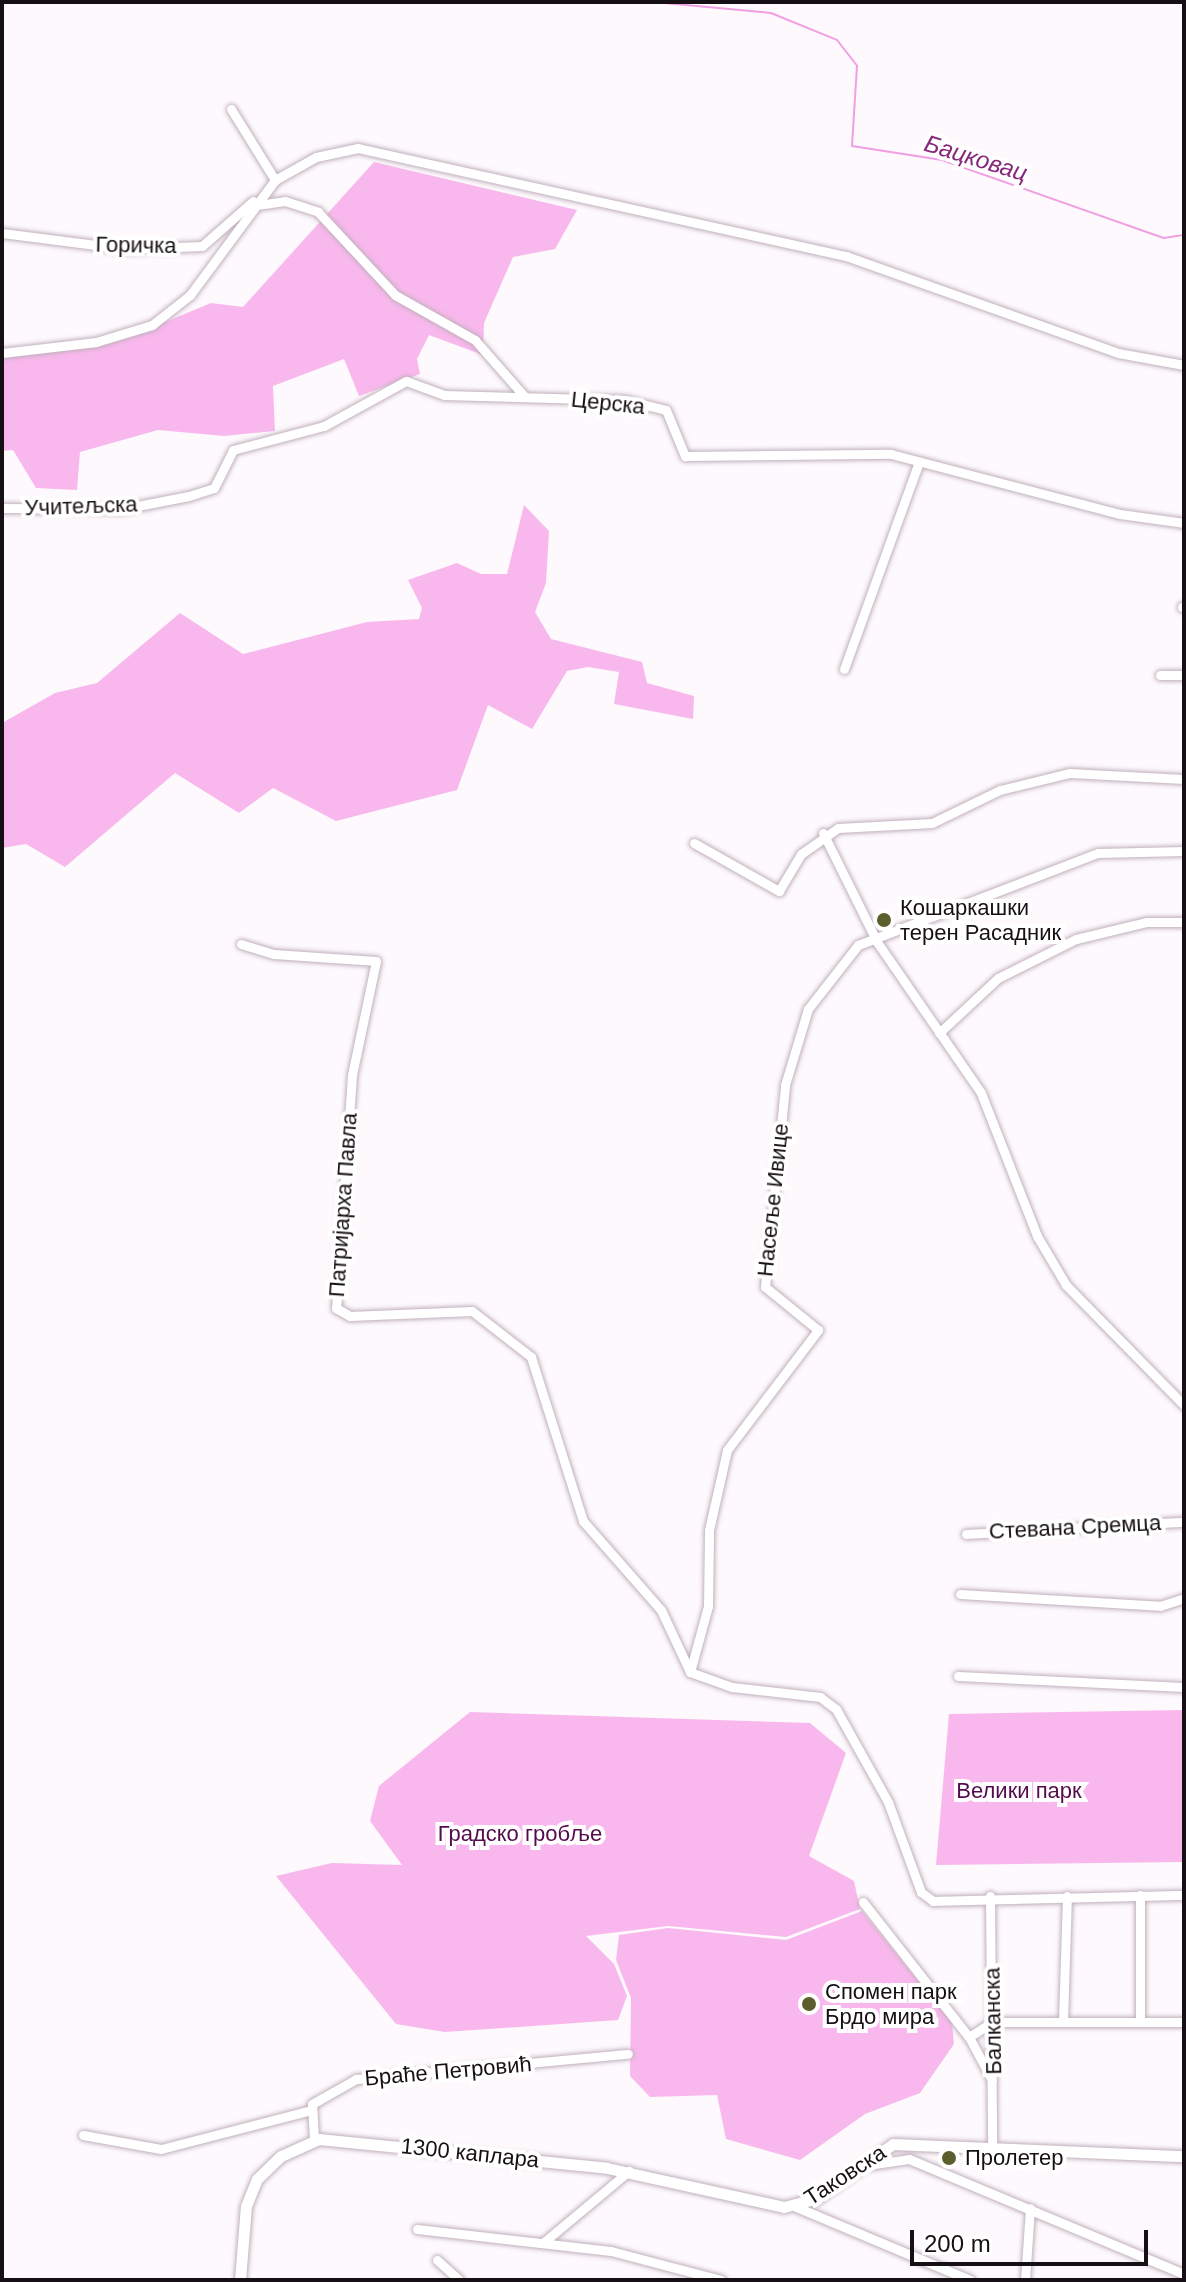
<!DOCTYPE html>
<html>
<head>
<meta charset="utf-8">
<style>
	body { margin:0 }
	#map { position:relative; width:1186px; height:2282px; overflow:hidden; background:#fdf9fc; font-family:Arial,sans-serif }
	div>[style] { position:absolute }
	[style*='--x'] { left:calc(var(--x)*1px); top:calc(var(--y)*1px); width:calc(var(--w)*1px); rotate:calc(var(--a)*1deg) }
	.green>* { inset:0; background:#f9b8ed }
	.round { border-radius:50% }
	.stream>* { height:2px; margin:-1px; padding:0 1px; transform-origin:1px; border-radius:1px; background:#f19fe3 }
	.roads { filter:drop-shadow(0 0 2px #c1b0bd) drop-shadow(0 0 2px #c1b0bd) }
	.minor>* { height:9px; margin:-4.5px; padding:0 4.5px; transform-origin:4.5px; border-radius:4.5px; background:#fff }
	.tertiary>* { height:11px; margin:-5.5px; padding:0 5.5px; transform-origin:5.5px; border-radius:5.5px; background:#fff }
	.dots>* { width:22px; height:22px; translate:-50% -50%; box-sizing:border-box; border:4px solid #fff; border-radius:50% }
	span { translate:-50% -50%; white-space:nowrap; text-align:center; line-height:1.15; -webkit-text-stroke:8px #fff; paint-order:stroke }
	.street-label { font-size:22px; color:#161015 }
	.poi-label { font-size:22px; color:#161015 }
	.left { translate:0 -50%; text-align:left }
	.park-label { font-size:22px; color:#540c4d }
	.water-label { font-size:24px; color:#86297b; font-style:italic }
	.frame { position:absolute; inset:0; border:4px solid #161015; pointer-events:none }
	.scale { position:absolute; left:910px; top:2230px; width:238px; height:36px; box-sizing:border-box; border:4px solid #161015; border-top:0; padding-left:10px; font-size:24px; line-height:28px; white-space:nowrap; color:#161015; -webkit-text-stroke:6px #fff; paint-order:stroke }
</style>
</head>
<body>
<div id="map">
	<div class="green">
		<i style="clip-path:polygon(374px 162px,577px 210px,555px 249px,513px 257px,484px 323px,483px 355px,429px 335px,417px 359px,420px 374px,359px 396px,344px 359px,273px 386px,275px 431px,224px 436px,158px 430px,80px 452px,77px 490px,36px 488px,13px 450px,2px 451px,2px 354px,124px 339px,211px 303px,243px 307px)"></i>
		<i style="clip-path:polygon(524px 505px,549px 531px,546px 583px,535px 612px,551px 639px,642px 662px,647px 683px,694px 696px,693px 719px,614px 704px,619px 672px,588px 667px,567px 671px,532px 729px,488px 705px,457px 790px,336px 821px,273px 788px,239px 813px,175px 773px,65px 867px,26px 844px,2px 848px,2px 723px,55px 693px,97px 683px,180px 613px,243px 654px,367px 622px,419px 619px,422px 608px,408px 580px,457px 563px,481px 574px,507px 574px)"></i>
		<i class="round" style="left:875px;top:911px;width:18px;height:18px"></i>
		<i style="clip-path:polygon(1184px 1710px,1184px 1862px,936px 1865px,949px 1714px)"></i>
		<i style="clip-path:polygon(470px 1712px,810px 1723px,846px 1753px,809px 1856px,854px 1881px,860px 1909px,786px 1937px,668px 1926px,586px 1936px,614px 1964px,627px 1996px,618px 2020px,445px 2032px,396px 2024px,276px 1876px,332px 1863px,402px 1865px,370px 1821px,379px 1786px)"></i>
		<i style="clip-path:polygon(862px 1911px,952px 2023px,954px 2044px,920px 2093px,865px 2114px,800px 2160px,726px 2139px,717px 2095px,650px 2097px,630px 2076px,631px 1998px,616px 1960px,619px 1935px,668px 1928px,786px 1940px)"></i>
	</div>
	<div class="stream">
		<i style="--x:664;--y:3;--w:107;--a:5.3"></i>
		<i style="--x:771;--y:13;--w:71;--a:22.2"></i>
		<i style="--x:837;--y:40;--w:33;--a:52"></i>
		<i style="--x:857;--y:66;--w:80;--a:93.6"></i>
		<i style="--x:852;--y:146;--w:91;--a:8.8"></i>
		<i style="--x:942;--y:160;--w:235;--a:19.4"></i>
		<i style="--x:1164;--y:238;--w:20;--a:-9"></i>
	</div>
	<div class="roads">
		<div class="minor">
			<i style="--x:231;--y:109;--w:84;--a:58.2"></i>
			<i style="--x:250;--y:206;--w:35;--a:-8"></i>
			<i style="--x:285;--y:201;--w:35;--a:18"></i>
			<i style="--x:318;--y:212;--w:113;--a:47.1"></i>
			<i style="--x:395;--y:295;--w:92;--a:29.4"></i>
			<i style="--x:475;--y:340;--w:74;--a:48.8"></i>
			<i style="--x:2;--y:233;--w:126;--a:7.3"></i>
			<i style="--x:127;--y:249;--w:75;--a:-2.3"></i>
			<i style="--x:202;--y:246;--w:68;--a:-41.4"></i>
			<i style="--x:2;--y:353;--w:95;--a:-6.7"></i>
			<i style="--x:96;--y:342;--w:59;--a:-16.9"></i>
			<i style="--x:152;--y:325;--w:48;--a:-38.3"></i>
			<i style="--x:190;--y:295;--w:143;--a:-53.5"></i>
			<i style="--x:275;--y:180;--w:47;--a:-29.3"></i>
			<i style="--x:316;--y:157;--w:43;--a:-12.1"></i>
			<i style="--x:358;--y:148;--w:500;--a:12.5"></i>
			<i style="--x:846;--y:256;--w:289;--a:19.6"></i>
			<i style="--x:1118;--y:353;--w:67;--a:10.3"></i>
			<i style="--x:2;--y:508;--w:120;--a:0.5"></i>
			<i style="--x:122;--y:509;--w:68;--a:-11"></i>
			<i style="--x:189;--y:496;--w:26;--a:-18"></i>
			<i style="--x:214;--y:488;--w:42;--a:-63.4"></i>
			<i style="--x:233;--y:450;--w:94;--a:-14.8"></i>
			<i style="--x:324;--y:426;--w:94;--a:-28.8"></i>
			<i style="--x:406;--y:381;--w:40;--a:20.2"></i>
			<i style="--x:444;--y:395;--w:181;--a:1.6"></i>
			<i style="--x:625;--y:400;--w:42;--a:13.7"></i>
			<i style="--x:666;--y:410;--w:50;--a:67.6"></i>
			<i style="--x:685;--y:456;--w:206;--a:-0.6"></i>
			<i style="--x:891;--y:454;--w:237;--a:14.7"></i>
			<i style="--x:1120;--y:514;--w:65;--a:8"></i>
			<i style="--x:1182;--y:607;--w:2;--a:0"></i>
			<i style="--x:844;--y:669;--w:220;--a:-70.1"></i>
			<i style="--x:1160;--y:675;--w:24;--a:0"></i>
			<i style="--x:823;--y:833;--w:122;--a:63.6"></i>
			<i style="--x:877;--y:942;--w:183;--a:55.4"></i>
			<i style="--x:981;--y:1093;--w:154;--a:68.6"></i>
			<i style="--x:1037;--y:1236;--w:57;--a:59.4"></i>
			<i style="--x:1066;--y:1285;--w:168;--a:45.5"></i>
			<i style="--x:694;--y:843;--w:98;--a:29.5"></i>
			<i style="--x:779;--y:891;--w:43;--a:-59.3"></i>
			<i style="--x:801;--y:854;--w:45;--a:-35.1"></i>
			<i style="--x:838;--y:828;--w:94;--a:-3"></i>
			<i style="--x:932;--y:823;--w:76;--a:-25.9"></i>
			<i style="--x:1000;--y:790;--w:72;--a:-13.7"></i>
			<i style="--x:1070;--y:773;--w:114;--a:3"></i>
			<i style="--x:241;--y:944;--w:34;--a:17"></i>
			<i style="--x:274;--y:954;--w:102;--a:3.9"></i>
			<i style="--x:376;--y:961;--w:116;--a:101.9"></i>
			<i style="--x:352;--y:1075;--w:234;--a:93.9"></i>
			<i style="--x:336;--y:1308;--w:16;--a:30"></i>
			<i style="--x:350;--y:1316;--w:122;--a:-2.3"></i>
			<i style="--x:472;--y:1311;--w:75;--a:37.9"></i>
			<i style="--x:531;--y:1357;--w:172;--a:72.4"></i>
			<i style="--x:583;--y:1521;--w:118;--a:48.8"></i>
			<i style="--x:661;--y:1610;--w:68;--a:64.9"></i>
			<i style="--x:690;--y:1672;--w:45;--a:19.7"></i>
			<i style="--x:732;--y:1687;--w:89;--a:6.5"></i>
			<i style="--x:820;--y:1697;--w:20;--a:37"></i>
			<i style="--x:836;--y:1709;--w:107;--a:60.8"></i>
			<i style="--x:888;--y:1802;--w:96;--a:69.9"></i>
			<i style="--x:921;--y:1892;--w:15;--a:37"></i>
			<i style="--x:933;--y:1901;--w:251;--a:-1.4"></i>
			<i style="--x:939;--y:1033;--w:81;--a:-43"></i>
			<i style="--x:998;--y:978;--w:87;--a:-26.6"></i>
			<i style="--x:1076;--y:939;--w:73;--a:-13.5"></i>
			<i style="--x:1147;--y:922;--w:37;--a:0"></i>
			<i style="--x:966;--y:1534;--w:218;--a:-3.2"></i>
			<i style="--x:960;--y:1594;--w:200;--a:3.4"></i>
			<i style="--x:1160;--y:1606;--w:25;--a:-18"></i>
			<i style="--x:690;--y:1672;--w:68;--a:-74.7"></i>
			<i style="--x:708;--y:1606;--w:76;--a:-89.2"></i>
			<i style="--x:709;--y:1530;--w:82;--a:-77.3"></i>
			<i style="--x:727;--y:1450;--w:151;--a:-52.8"></i>
			<i style="--x:818;--y:1330;--w:68;--a:-140.9"></i>
			<i style="--x:765;--y:1287;--w:203;--a:-84.3"></i>
			<i style="--x:785;--y:1085;--w:79;--a:-73.2"></i>
			<i style="--x:808;--y:1009;--w:81;--a:-52"></i>
			<i style="--x:858;--y:945;--w:257;--a:-21"></i>
			<i style="--x:1098;--y:853;--w:86;--a:-1.3"></i>
			<i style="--x:958;--y:1676;--w:226;--a:2.8"></i>
			<i style="--x:1140;--y:1895;--w:127;--a:90"></i>
			<i style="--x:990;--y:1896;--w:251;--a:89.5"></i>
			<i style="--x:863;--y:1902;--w:172;--a:51.9"></i>
			<i style="--x:969;--y:2037;--w:49;--a:61.9"></i>
			<i style="--x:1063;--y:2022;--w:126;--a:-88.2"></i>
			<i style="--x:969;--y:2037;--w:27;--a:-33"></i>
			<i style="--x:992;--y:2022;--w:192;--a:0"></i>
			<i style="--x:83;--y:2135;--w:79;--a:10.2"></i>
			<i style="--x:161;--y:2149;--w:152;--a:-14.5"></i>
			<i style="--x:314;--y:2140;--w:36;--a:-93"></i>
			<i style="--x:312;--y:2104;--w:51;--a:-29.6"></i>
			<i style="--x:356;--y:2079;--w:273;--a:-5.3"></i>
			<i style="--x:867;--y:2165;--w:42;--a:-8.1"></i>
			<i style="--x:909;--y:2159;--w:298;--a:22.7"></i>
			<i style="--x:794;--y:2206;--w:191;--a:22.8"></i>
			<i style="--x:417;--y:2229;--w:195;--a:6.5"></i>
			<i style="--x:611;--y:2251;--w:114;--a:14.8"></i>
			<i style="--x:544;--y:2242;--w:111;--a:-39.9"></i>
			<i style="--x:437;--y:2260;--w:30;--a:42"></i>
			<i style="--x:1025;--y:2280;--w:72;--a:-86"></i>
		</div>
		<div class="tertiary">
			<i style="--x:240;--y:2280;--w:74;--a:-85.4"></i>
			<i style="--x:246;--y:2206;--w:29;--a:-68"></i>
			<i style="--x:257;--y:2179;--w:33;--a:-44"></i>
			<i style="--x:281;--y:2156;--w:42;--a:-24.1"></i>
			<i style="--x:319;--y:2139;--w:289;--a:5.7"></i>
			<i style="--x:607;--y:2168;--w:181;--a:12.4"></i>
			<i style="--x:784;--y:2207;--w:34;--a:-15"></i>
			<i style="--x:817;--y:2198;--w:93;--a:-35.4"></i>
			<i style="--x:893;--y:2144;--w:291;--a:2.4"></i>
		</div>
	</div>
	<div class="dots">
		<i style="left:884px;top:920px;background:#5c5f2d"></i>
		<i style="left:809px;top:2004px;background:#5c5f2d"></i>
		<i style="left:949px;top:2158px;background:#5c5f2d"></i>
	</div>
	<div class="street-label">
		<span style="left:136px;top:245px;rotate:1deg">Горичка</span>
		<span style="left:608px;top:403px;rotate:6deg">Церска</span>
		<span style="left:81px;top:506px;rotate:-2deg">Учитељска</span>
		<span style="left:773px;top:1200px;rotate:-84deg">Насеље Ивице</span>
		<span style="left:343px;top:1205px;rotate:-86deg">Патријарха Павла</span>
		<span style="left:1075px;top:1527px;rotate:-3deg">Стевана Сремца</span>
		<span style="left:993px;top:2021px;rotate:-91deg">Балканска</span>
		<span style="left:448px;top:2071px;rotate:-5deg">Браће Петровић</span>
		<span style="left:470px;top:2153px;rotate:6deg">1300 каплара</span>
		<span style="left:845px;top:2175px;rotate:-33deg">Таковска</span>
	</div>
	<div class="poi-label">
		<span class="left" style="left:900px;top:920px">Кошаркашки<br>терен Расадник</span>
		<span class="left" style="left:825px;top:2004px">Спомен парк<br>Брдо мира</span>
		<span class="left" style="left:965px;top:2158px">Пролетер</span>
	</div>
	<div class="park-label">
		<span style="left:1019px;top:1791px">Велики парк</span>
		<span style="left:520px;top:1834px">Градско гробље</span>
	</div>
	<div class="water-label">
		<span style="left:976px;top:158px;rotate:17deg">Бацковац</span>
	</div>
	<div class="frame"></div>
	<div class="scale">200 m</div>
</div>
</body>
</html>
